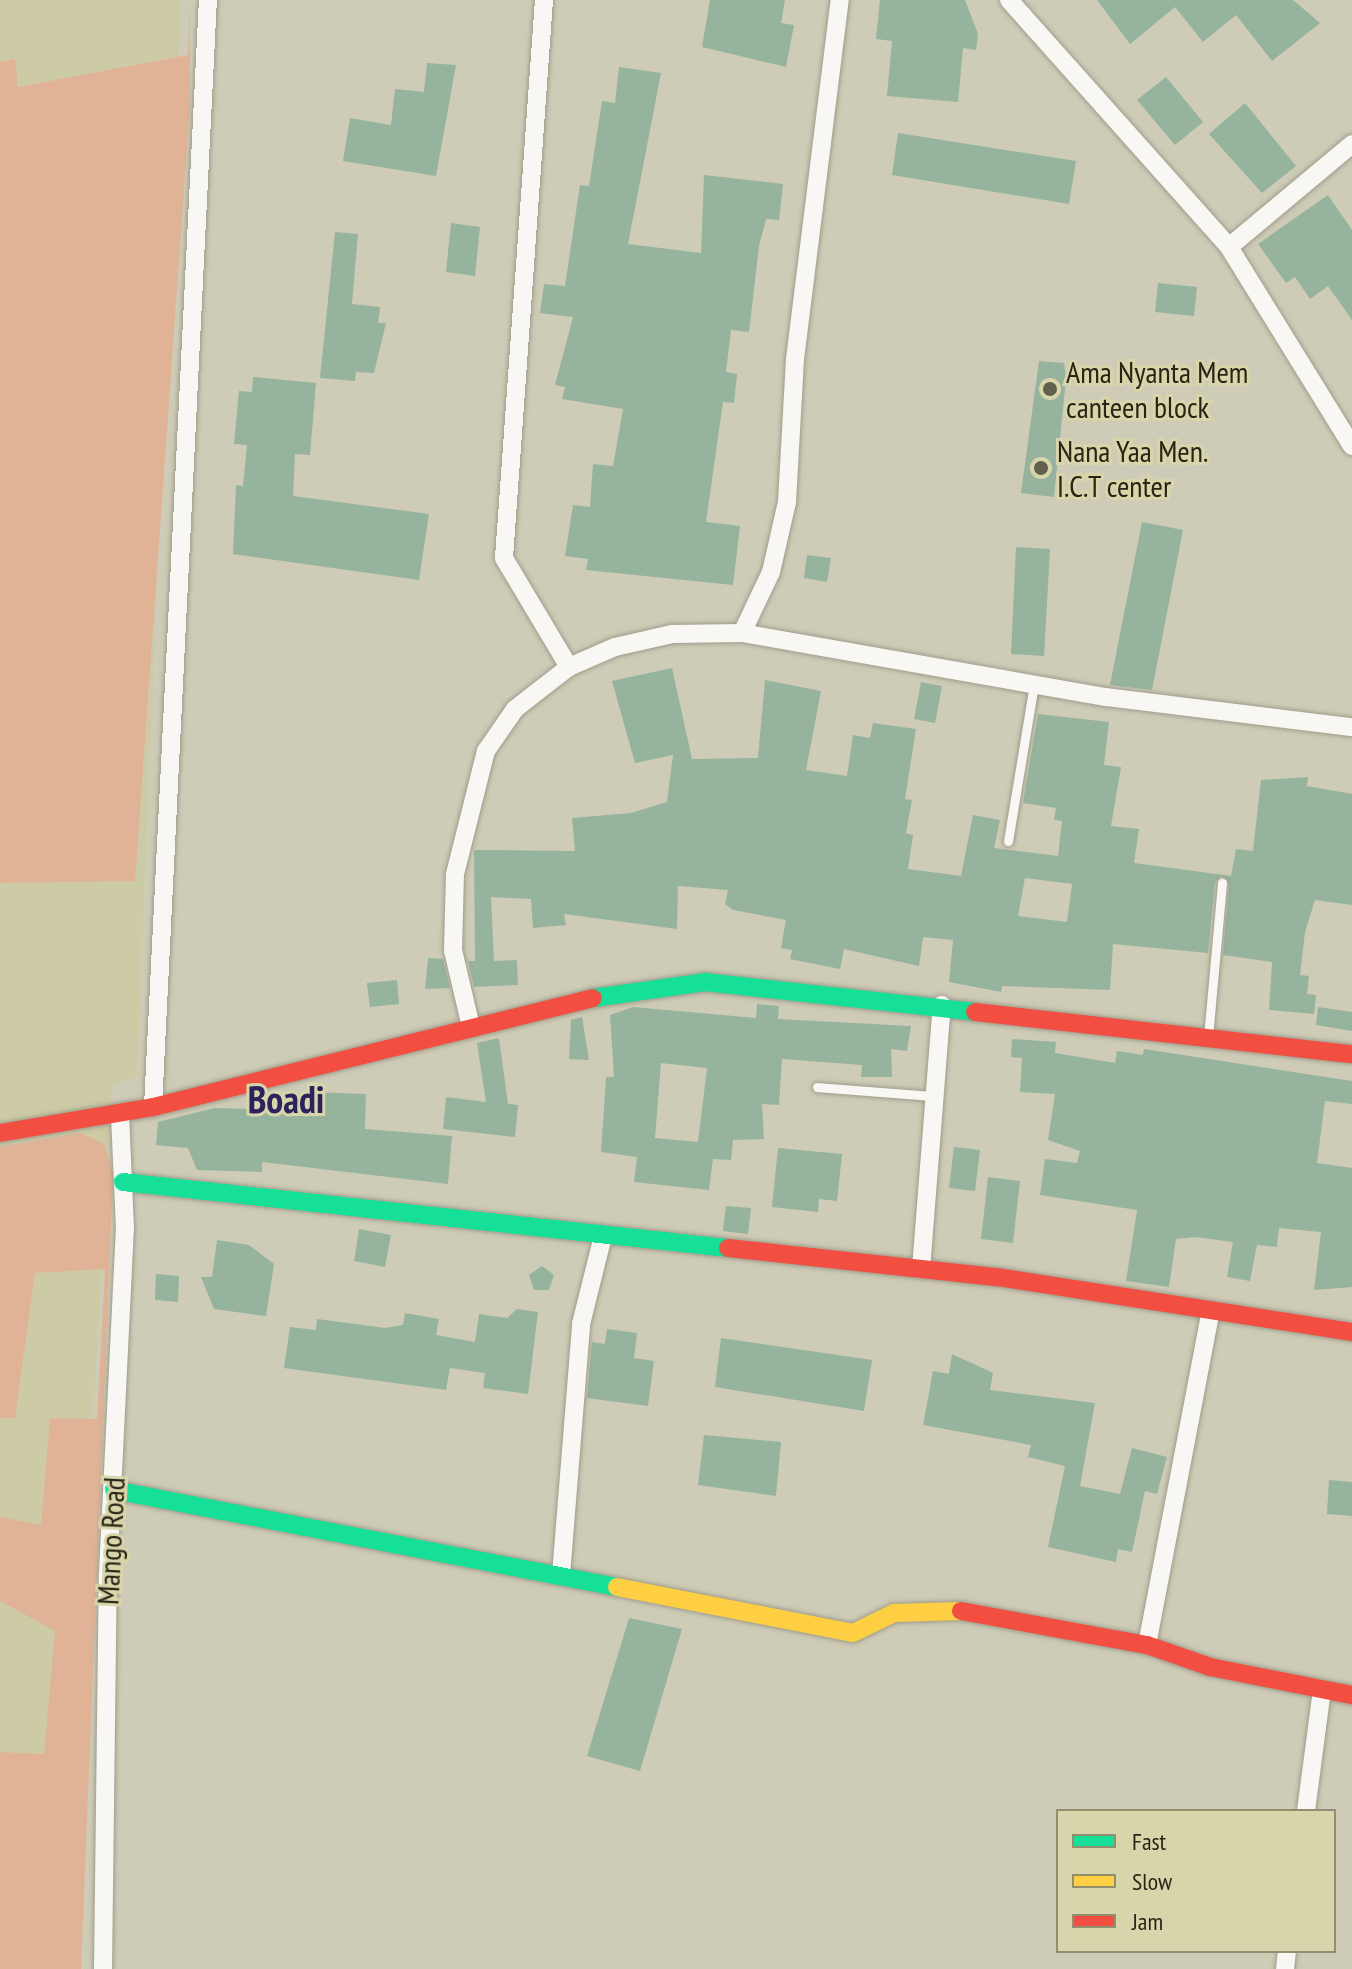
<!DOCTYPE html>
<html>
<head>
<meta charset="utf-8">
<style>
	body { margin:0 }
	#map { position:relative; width:1352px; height:1969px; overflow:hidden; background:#ceccb6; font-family:"PT Sans Narrow",sans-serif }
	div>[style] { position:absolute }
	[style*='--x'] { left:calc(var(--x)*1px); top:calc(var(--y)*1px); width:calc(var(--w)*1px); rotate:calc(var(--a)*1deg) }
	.built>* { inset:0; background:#cdcba6 }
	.green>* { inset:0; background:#e0b397 }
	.building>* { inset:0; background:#96b39e }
	.roads { filter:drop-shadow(0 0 2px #9f9d8c) drop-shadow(0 0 2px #9f9d8c) }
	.lane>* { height:9px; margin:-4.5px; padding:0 4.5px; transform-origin:4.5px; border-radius:4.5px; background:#f8f7f4 }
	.street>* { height:18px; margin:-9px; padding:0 9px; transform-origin:9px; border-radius:9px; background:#f8f7f4 }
	.fast>* { height:18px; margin:-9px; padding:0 9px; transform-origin:9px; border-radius:9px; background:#16e098 }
	.slow>* { height:18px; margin:-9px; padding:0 9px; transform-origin:9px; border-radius:9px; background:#ffcf43 }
	.jam>* { height:18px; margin:-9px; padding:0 9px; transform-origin:9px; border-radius:9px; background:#f24e42 }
	.dots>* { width:22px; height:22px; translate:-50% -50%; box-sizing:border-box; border:4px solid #d8d5ab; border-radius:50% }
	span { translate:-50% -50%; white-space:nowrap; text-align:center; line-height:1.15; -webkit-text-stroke:6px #d8d5ab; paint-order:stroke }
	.poi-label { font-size:30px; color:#272515 }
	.left { translate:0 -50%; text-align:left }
	.street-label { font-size:30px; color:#272515 }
	.district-label { font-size:38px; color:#2a235d; font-weight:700 }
	.legend { position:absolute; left:1056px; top:1809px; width:280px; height:144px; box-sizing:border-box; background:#d8d5ab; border:2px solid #918f6f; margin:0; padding:10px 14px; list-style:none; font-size:24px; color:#272515 }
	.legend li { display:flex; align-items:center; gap:16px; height:40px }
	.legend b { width:40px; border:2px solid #918f6f }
</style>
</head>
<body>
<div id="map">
	<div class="built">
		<i style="clip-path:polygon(0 0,180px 0,137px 1077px,112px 1084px,62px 1969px,0 1969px)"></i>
	</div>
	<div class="green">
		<i style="clip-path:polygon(190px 0,190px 106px,135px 881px,0 883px,0 62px,15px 59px,18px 87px,188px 55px)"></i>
		<i style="clip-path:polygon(80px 1133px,104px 1144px,113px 1172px,81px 1969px,0 1969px,0 1752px,44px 1754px,55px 1631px,0 1601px,0 1517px,41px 1525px,50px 1418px,97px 1419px,105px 1269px,35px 1273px,15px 1418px,0 1418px,0 1147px)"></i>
	</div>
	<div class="building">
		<i style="clip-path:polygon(710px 0,785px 0,781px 23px,794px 25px,786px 67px,702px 47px)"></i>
		<i style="clip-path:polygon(880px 0,965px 0,978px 34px,976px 50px,963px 48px,958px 102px,887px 96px,892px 41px,876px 39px)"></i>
		<i style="clip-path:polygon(1097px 0,1293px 0,1320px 23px,1272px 61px,1236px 15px,1203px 42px,1175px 7px,1130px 44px)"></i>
		<i style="clip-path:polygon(427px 63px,456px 65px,436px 176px,343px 161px,350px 118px,391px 125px,395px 89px,424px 92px)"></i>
		<i style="clip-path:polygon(619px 67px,661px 73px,628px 244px,701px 253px,704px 175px,783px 184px,779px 220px,766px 219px,759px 246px,749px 332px,731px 330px,726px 372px,737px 374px,734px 403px,723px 402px,706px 522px,740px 526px,733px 585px,586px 570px,588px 559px,565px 556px,573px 505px,590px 507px,593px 464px,613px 466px,623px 409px,562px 399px,565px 387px,555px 385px,573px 317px,540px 313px,544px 284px,565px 286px,580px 185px,589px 186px,602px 101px,615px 103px)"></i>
		<i style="clip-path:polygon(1166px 77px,1203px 122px,1175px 145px,1137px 100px)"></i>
		<i style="clip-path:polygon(1245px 103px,1296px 166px,1262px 193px,1209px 134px)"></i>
		<i style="clip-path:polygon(898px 133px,1076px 161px,1069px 204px,892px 175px)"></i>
		<i style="clip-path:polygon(1328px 195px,1352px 230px,1352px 320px,1328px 286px,1310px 299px,1295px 277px,1286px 283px,1258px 244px)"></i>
		<i style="clip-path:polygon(451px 223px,480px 227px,475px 276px,446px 272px)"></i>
		<i style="clip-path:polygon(335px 232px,358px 234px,352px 304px,380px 307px,378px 323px,386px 323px,374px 373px,356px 372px,355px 381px,320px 378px)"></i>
		<i style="clip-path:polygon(1158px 283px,1197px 287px,1194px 316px,1155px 312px)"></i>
		<i style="clip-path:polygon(1039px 361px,1064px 363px,1066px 379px,1054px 497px,1021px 493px)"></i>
		<i style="clip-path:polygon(253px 377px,316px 383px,310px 455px,295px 454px,293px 496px,429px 514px,419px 580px,233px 554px,236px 485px,243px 486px,247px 445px,234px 444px,239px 391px,252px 392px)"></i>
		<i style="clip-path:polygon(1142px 522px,1183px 530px,1152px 690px,1110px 685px)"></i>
		<i style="clip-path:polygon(1016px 547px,1050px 549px,1044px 656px,1011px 654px)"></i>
		<i style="clip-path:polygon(807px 555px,831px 558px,827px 582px,804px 578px)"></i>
		<i style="clip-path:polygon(evenodd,672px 668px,692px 759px,758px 758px,765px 680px,821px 691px,806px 770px,847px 776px,853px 735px,870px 738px,873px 723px,916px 729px,905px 799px,912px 800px,906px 833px,913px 835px,908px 869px,961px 876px,973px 815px,1000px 820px,994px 848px,1058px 856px,1062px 821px,1054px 820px,1056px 808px,1023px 803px,1038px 714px,1109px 722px,1104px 765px,1121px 767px,1111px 826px,1139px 829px,1134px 863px,1231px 876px,1236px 849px,1253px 851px,1261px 780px,1308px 777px,1307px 786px,1352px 794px,1352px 905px,1315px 900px,1305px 932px,1300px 975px,1309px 976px,1307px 994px,1316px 995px,1314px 1014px,1269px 1010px,1272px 962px,1223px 955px,1229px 884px,1222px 876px,1215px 882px,1208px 953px,1113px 944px,1110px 990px,1002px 986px,1001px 992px,949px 982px,953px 940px,923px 937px,919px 966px,844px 949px,840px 969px,790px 959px,792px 950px,781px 948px,786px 920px,733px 910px,725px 904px,728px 890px,678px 886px,677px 929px,564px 914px,566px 925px,533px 928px,531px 899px,491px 897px,494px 961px,517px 960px,518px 985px,474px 987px,468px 961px,475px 961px,474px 850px,575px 851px,572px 818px,631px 813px,667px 802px,673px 755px,635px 763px,612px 681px,672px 668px,1025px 878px,1072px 884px,1067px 922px,1018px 916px,1025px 878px)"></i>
		<i style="clip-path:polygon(921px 682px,942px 686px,935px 723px,914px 719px)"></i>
		<i style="clip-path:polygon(428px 958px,443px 959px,450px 988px,425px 989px)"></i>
		<i style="clip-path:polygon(397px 980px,399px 1004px,370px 1007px,367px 983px)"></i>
		<i style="clip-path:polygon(evenodd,757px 1004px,779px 1006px,778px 1019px,911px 1026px,907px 1051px,891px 1049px,892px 1077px,861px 1077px,862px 1065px,782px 1059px,779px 1105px,762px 1104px,764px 1139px,733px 1140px,731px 1160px,713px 1159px,709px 1190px,634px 1182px,637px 1157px,601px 1152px,606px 1077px,614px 1077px,610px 1015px,633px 1007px,756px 1018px,757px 1004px,661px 1063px,707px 1068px,698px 1142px,655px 1138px,661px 1063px)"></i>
		<i style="clip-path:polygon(1318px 1007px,1352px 1012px,1352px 1031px,1316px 1025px)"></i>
		<i style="clip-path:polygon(582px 1017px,589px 1060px,569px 1059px,571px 1020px)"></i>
		<i style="clip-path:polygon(499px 1038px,508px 1104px,518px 1105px,515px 1137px,443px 1129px,446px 1097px,486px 1102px,477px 1043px)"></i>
		<i style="clip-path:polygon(1012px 1039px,1056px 1042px,1055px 1053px,1115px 1063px,1117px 1051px,1143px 1055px,1144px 1049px,1352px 1081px,1352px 1104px,1325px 1101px,1317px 1163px,1352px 1168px,1352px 1287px,1314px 1290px,1321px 1232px,1279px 1228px,1277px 1247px,1257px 1245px,1250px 1281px,1227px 1277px,1233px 1242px,1196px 1237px,1176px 1239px,1169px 1287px,1126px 1281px,1137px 1210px,1040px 1195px,1045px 1159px,1077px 1163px,1080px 1151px,1048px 1140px,1055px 1094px,1020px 1092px,1022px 1058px,1011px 1057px)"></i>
		<i style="clip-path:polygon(308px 1092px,366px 1094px,365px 1129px,452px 1136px,448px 1184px,262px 1162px,262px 1172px,197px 1170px,188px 1148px,156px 1145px,158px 1122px,215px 1108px,307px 1110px)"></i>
		<i style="clip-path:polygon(954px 1147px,980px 1150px,975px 1191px,949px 1188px)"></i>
		<i style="clip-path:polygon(778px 1148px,842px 1154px,837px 1201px,819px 1199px,818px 1212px,772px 1207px)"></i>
		<i style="clip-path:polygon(988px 1177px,1020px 1181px,1013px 1243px,981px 1239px)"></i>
		<i style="clip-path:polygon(726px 1206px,751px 1208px,748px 1234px,723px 1231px)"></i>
		<i style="clip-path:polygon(359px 1229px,391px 1235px,385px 1267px,354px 1261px)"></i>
		<i style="clip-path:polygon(217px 1240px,249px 1245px,274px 1264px,266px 1316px,214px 1309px,201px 1277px,212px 1277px)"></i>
		<i style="clip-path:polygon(542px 1266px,554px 1275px,549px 1290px,534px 1290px,529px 1275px)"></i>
		<i style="clip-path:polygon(156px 1274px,179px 1276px,178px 1302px,155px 1300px)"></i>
		<i style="clip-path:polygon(517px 1309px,538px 1312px,528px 1394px,483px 1388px,485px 1373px,450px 1368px,446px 1390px,284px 1368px,290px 1327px,316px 1330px,317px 1319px,385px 1328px,403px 1325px,405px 1313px,439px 1319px,436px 1335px,475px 1342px,479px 1314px,507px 1318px)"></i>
		<i style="clip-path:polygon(607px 1329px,637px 1333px,634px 1358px,654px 1361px,648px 1406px,587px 1398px,592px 1342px,605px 1344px)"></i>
		<i style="clip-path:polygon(721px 1338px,872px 1360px,864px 1411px,715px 1387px)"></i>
		<i style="clip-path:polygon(952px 1354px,993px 1373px,990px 1390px,1095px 1403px,1080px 1486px,1120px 1494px,1132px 1448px,1167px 1457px,1157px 1494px,1145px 1491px,1132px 1552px,1118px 1549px,1116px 1562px,1048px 1547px,1065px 1466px,1028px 1457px,1031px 1445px,923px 1425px,933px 1371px,949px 1374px)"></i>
		<i style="clip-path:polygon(704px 1435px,781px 1442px,776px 1496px,698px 1485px)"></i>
		<i style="clip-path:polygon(1329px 1480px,1352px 1482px,1352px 1516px,1327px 1514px)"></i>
		<i style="clip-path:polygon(629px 1618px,682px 1629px,640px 1771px,587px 1756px)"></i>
	</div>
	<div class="roads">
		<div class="lane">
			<i style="--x:1008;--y:841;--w:159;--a:-80.6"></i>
			<i style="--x:1208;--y:1037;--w:155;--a:-84.8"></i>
			<i style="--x:817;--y:1087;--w:118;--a:4.4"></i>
		</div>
		<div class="street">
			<i style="--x:544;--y:0;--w:559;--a:94.1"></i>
			<i style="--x:504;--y:558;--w:127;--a:59.2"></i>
			<i style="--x:1009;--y:0;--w:331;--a:48.3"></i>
			<i style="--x:1229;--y:247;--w:234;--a:58.3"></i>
			<i style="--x:1229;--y:247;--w:160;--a:-39.9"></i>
			<i style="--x:742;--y:633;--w:68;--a:-64.6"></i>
			<i style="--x:771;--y:572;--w:72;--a:-77.1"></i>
			<i style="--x:787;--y:502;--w:143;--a:-86.8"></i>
			<i style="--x:795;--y:359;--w:362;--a:-82.9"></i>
			<i style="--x:471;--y:1027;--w:79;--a:-103.2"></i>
			<i style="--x:453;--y:950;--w:76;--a:-88.5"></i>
			<i style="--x:455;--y:874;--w:127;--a:-75.9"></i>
			<i style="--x:486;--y:751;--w:51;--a:-55.4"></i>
			<i style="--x:515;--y:709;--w:68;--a:-37.9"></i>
			<i style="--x:569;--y:667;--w:50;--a:-23.5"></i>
			<i style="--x:615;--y:647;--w:58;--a:-12.8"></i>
			<i style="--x:672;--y:634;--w:70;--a:-0.8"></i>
			<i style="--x:742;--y:633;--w:370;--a:10"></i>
			<i style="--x:1106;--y:697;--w:248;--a:7"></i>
			<i style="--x:153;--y:1107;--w:1108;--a:-87.16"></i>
			<i style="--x:921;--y:1269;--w:265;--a:-85.5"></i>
			<i style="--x:561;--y:1575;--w:252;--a:-85.4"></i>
			<i style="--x:581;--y:1324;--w:87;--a:-76"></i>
			<i style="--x:1147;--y:1645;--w:340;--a:-79.2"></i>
			<i style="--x:1306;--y:1811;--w:122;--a:-82.5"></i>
			<i style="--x:103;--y:1969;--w:395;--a:-89.3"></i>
			<i style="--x:108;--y:1574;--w:345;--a:-87.2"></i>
			<i style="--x:125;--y:1229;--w:116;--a:-92.5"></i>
			<i style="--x:1285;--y:1969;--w:18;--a:-84"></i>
		</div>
		<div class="fast">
			<i style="--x:593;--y:998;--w:113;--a:-8.1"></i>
			<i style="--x:705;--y:982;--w:272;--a:6.3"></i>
			<i style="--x:123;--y:1182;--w:609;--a:6.23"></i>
			<i style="--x:114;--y:1490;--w:512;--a:10.92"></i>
		</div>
		<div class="slow">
			<i style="--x:617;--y:1587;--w:240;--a:11"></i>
			<i style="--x:853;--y:1633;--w:46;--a:-26"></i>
			<i style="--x:894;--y:1613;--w:67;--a:-1.7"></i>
		</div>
		<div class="jam">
			<i style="--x:975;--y:1012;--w:379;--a:6.4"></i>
			<i style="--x:0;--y:1133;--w:155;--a:-9.6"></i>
			<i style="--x:153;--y:1107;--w:453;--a:-13.9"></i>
			<i style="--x:728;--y:1248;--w:271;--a:6.2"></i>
			<i style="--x:997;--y:1277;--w:359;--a:8.8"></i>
			<i style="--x:961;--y:1611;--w:189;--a:10.4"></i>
			<i style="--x:1147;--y:1645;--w:67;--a:19.2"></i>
			<i style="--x:1210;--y:1667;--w:145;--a:11.2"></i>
		</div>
	</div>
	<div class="dots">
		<i style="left:1050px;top:389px;background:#615f4d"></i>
		<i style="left:1041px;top:468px;background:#615f4d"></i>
	</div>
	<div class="poi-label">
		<span class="left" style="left:1066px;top:389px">Ama Nyanta Mem<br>canteen block</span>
		<span class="left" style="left:1057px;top:468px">Nana Yaa Men.<br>I.C.T center</span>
	</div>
	<div class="street-label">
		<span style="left:111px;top:1541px;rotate:-87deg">Mango Road</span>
	</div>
	<div class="district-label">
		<span style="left:286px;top:1099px">Boadi</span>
	</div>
	<ul class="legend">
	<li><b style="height:10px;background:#16e098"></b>Fast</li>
	<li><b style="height:10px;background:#ffcf43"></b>Slow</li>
	<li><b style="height:10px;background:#f24e42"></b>Jam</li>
	</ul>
</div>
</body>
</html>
